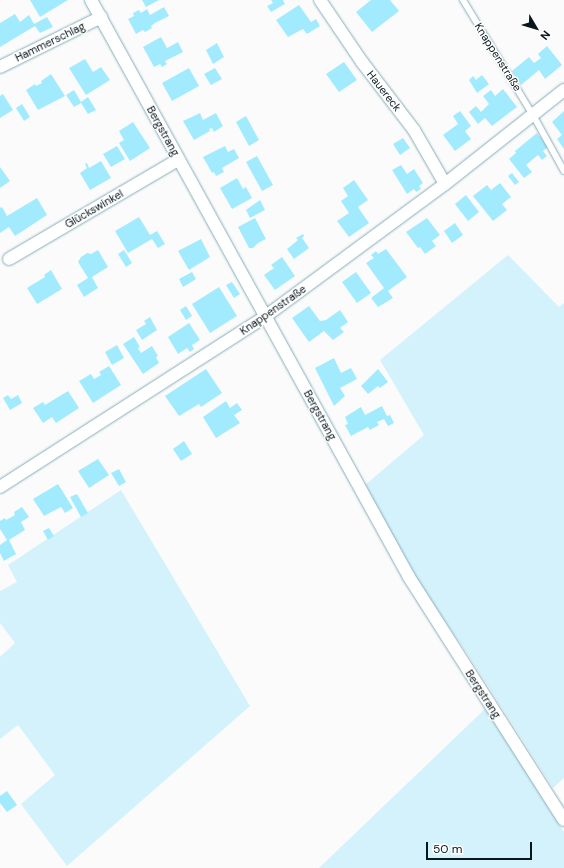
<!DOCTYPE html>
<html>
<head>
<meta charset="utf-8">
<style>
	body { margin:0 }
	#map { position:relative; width:564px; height:868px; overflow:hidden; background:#fbfbfb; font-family:"DM Sans",sans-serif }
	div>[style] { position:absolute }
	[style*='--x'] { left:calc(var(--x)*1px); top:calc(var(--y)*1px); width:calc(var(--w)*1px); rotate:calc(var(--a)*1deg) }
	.green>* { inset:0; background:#d4f2fb }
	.building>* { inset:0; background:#a2ebfe }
	.roads { filter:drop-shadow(0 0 1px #86adb8) drop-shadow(0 0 1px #86adb8) }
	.service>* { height:6px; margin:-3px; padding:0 3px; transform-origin:3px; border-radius:3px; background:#fff }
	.minor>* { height:12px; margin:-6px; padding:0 6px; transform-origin:6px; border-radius:6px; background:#fff }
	span { translate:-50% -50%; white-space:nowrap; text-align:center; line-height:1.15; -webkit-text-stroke:3px #fff; paint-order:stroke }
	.street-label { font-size:11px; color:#08171b }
	.north { position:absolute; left:516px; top:8px; width:40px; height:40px; -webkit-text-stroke:3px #fff; paint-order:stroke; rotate:128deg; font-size:11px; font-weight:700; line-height:16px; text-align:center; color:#08171b }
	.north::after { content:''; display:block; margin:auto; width:14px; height:18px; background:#08171b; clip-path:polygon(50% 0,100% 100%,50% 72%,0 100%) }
	.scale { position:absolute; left:426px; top:842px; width:106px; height:18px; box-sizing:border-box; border:2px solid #08171b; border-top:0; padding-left:5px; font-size:12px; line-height:14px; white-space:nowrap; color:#08171b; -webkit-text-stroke:3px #fff; paint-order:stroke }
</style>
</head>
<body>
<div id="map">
	<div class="green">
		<i style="clip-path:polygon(508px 255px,559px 307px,564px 303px,564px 778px,553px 788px,467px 653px,412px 574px,365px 485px,424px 435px,380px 360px)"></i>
		<i style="clip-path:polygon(121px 490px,250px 706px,67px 866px,21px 804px,55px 775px,18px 725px,0 739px,0 657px,15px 643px,0 623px,0 591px,17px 582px,8px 565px)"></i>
		<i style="clip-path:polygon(486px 708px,564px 832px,564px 868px,319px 868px)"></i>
	</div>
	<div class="building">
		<i style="clip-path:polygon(30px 0,68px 0,40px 17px)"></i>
		<i style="clip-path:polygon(142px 0,159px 0,146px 7px)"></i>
		<i style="clip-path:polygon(271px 0,283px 0,285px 4px,271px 12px,267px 6px,273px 3px)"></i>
		<i style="clip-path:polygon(371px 0,390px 0,399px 11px,372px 32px,356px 12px)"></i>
		<i style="clip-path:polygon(299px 5px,311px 22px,316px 19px,320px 26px,307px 34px,303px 29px,288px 37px,276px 20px)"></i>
		<i style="clip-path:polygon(164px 7px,169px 16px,155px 23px,151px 26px,152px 28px,145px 32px,143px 30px,136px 34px,128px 19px,134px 16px,133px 13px,139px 10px,141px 13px,147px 9px,150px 15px)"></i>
		<i style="clip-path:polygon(15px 14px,20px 22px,29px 15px,34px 24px,47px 17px,53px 27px,40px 33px,35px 26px,0 47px,0 23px)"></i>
		<i style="clip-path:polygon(161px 37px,167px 48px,178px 42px,183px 52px,165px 61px,167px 64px,162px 67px,160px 64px,154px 67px,143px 47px)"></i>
		<i style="clip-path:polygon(217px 43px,224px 57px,213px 64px,206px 50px)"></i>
		<i style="clip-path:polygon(547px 46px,562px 65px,545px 79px,539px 70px,521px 85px,512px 71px,529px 57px,534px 63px,541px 58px,538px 54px)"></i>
		<i style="clip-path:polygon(85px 59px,93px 72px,101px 67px,110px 80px,86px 95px,69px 68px)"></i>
		<i style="clip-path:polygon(344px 62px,357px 80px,339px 92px,326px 74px)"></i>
		<i style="clip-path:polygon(189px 68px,199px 86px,172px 101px,162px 83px)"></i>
		<i style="clip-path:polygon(215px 68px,222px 79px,211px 85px,204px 74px)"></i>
		<i style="clip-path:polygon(51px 74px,65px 96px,38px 110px,26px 90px,35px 84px,36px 86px,42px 83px,41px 81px)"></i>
		<i style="clip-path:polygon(482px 75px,489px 84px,477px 93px,469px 80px,473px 76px,476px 80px)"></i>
		<i style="clip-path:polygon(503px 89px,517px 107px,492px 126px,485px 118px,478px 124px,469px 112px,476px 106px,481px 112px,489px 104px,483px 96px,491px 90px,495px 96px)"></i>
		<i style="clip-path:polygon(74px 90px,81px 102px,88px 97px,96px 110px,88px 114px,81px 103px,74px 107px,66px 95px)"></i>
		<i style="clip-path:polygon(3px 94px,13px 110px,0 118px,0 96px)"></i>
		<i style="clip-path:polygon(22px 104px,30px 117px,24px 121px,16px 108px)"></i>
		<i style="clip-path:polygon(460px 111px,471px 126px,465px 131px,471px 139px,455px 151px,443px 135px,458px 124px,453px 116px)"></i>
		<i style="clip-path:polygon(564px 111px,564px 149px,557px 139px,562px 135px,552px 122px)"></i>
		<i style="clip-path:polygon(200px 113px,203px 120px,216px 113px,223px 126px,214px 132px,212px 128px,209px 129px,210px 131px,194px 140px,183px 121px)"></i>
		<i style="clip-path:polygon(246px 116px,259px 140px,249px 146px,236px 122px)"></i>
		<i style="clip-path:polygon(133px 122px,150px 148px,130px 161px,119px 143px,124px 140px,119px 131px)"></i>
		<i style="clip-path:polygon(537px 133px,548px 147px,543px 151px,547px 156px,542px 160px,538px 155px,526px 165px,532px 172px,524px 178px,509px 159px,516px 153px,515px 151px)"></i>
		<i style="clip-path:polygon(403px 138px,410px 148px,400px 155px,393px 144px)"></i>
		<i style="clip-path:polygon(117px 146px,125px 159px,111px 167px,103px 154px)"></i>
		<i style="clip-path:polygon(225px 146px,228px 152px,234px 149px,239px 158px,222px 168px,224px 172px,216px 176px,214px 172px,212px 173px,203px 157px)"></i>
		<i style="clip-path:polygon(257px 156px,273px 185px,262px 191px,246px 162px)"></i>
		<i style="clip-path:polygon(101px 161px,111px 178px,90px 190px,80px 173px,87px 168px,85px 164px,87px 163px,89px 168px)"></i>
		<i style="clip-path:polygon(401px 165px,407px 174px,414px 169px,423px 183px,419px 186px,421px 189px,416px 192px,414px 189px,407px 194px,392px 170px)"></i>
		<i style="clip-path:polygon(0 167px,10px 181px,0 188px)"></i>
		<i style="clip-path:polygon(512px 173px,519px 182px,515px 185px,508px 176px)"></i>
		<i style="clip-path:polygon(237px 178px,243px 189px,246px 187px,252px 198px,232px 209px,220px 188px)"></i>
		<i style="clip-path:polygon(354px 180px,368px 200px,358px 207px,369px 223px,349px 237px,337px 221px,349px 213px,341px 201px,348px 196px,343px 188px)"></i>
		<i style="clip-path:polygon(500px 183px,511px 197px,502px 204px,507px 210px,493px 221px,473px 196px,487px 185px,491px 190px)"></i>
		<i style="clip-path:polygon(466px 195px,479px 212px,468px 221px,455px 204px)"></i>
		<i style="clip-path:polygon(37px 198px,47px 215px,15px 236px,9px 227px,0 233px,0 208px,2px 207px,7px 216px)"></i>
		<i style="clip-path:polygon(260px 200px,265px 210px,250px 218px,246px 210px)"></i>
		<i style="clip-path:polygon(139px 217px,150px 235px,157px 231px,165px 244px,158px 248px,152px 239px,128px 253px,115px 231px)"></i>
		<i style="clip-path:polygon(255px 218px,266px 239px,258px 243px,253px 248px,249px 248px,238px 227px)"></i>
		<i style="clip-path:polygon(427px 218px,440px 235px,432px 241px,436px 246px,425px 254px,420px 247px,418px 248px,406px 232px)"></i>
		<i style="clip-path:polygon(455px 223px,463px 235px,452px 243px,444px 231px)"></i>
		<i style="clip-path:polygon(303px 234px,304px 236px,302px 238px,309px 248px,294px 259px,287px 249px,298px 240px,296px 238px)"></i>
		<i style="clip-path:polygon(201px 239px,210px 257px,189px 270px,178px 251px)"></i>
		<i style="clip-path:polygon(386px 249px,407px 277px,388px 291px,393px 298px,378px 307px,371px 298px,384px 288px,366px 263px,374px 258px,371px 255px,376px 251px,378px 254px)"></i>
		<i style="clip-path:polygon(98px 250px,108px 267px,92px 277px,98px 288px,84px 297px,77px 285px,88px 278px,78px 262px,81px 257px,87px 253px,91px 254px)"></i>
		<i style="clip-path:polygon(124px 250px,132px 263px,126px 267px,118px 254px)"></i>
		<i style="clip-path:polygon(282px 257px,295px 276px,275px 290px,264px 275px,274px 268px,271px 265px)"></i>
		<i style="clip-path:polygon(51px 270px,62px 289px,37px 304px,27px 288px,45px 277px,44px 275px)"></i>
		<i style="clip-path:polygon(192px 272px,196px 279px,183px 287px,179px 279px)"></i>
		<i style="clip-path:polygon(356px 272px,371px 293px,357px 303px,342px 282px)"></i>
		<i style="clip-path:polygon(232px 282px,240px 294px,234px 298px,226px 285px)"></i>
		<i style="clip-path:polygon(219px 287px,237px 316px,210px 333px,192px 304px)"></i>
		<i style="clip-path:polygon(186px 306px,192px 316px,186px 320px,180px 310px)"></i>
		<i style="clip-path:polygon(309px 306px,320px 321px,326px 320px,340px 310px,348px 322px,340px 328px,344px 332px,333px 340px,324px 331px,309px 342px,292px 318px)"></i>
		<i style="clip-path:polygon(150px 317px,157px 330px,142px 340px,136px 330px,146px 324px,144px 321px)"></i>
		<i style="clip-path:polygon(189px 323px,200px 340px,192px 345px,194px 349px,190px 352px,187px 348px,178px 354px,168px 337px)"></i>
		<i style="clip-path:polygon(134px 337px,140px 347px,138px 348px,141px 353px,152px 346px,158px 356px,156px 357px,159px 363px,143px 374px,123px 344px)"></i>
		<i style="clip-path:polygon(117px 345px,124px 358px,112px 365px,105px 352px)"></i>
		<i style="clip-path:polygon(334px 358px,341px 373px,351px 368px,357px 379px,340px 388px,345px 396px,334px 406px,315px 368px)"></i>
		<i style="clip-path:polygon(109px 366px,121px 385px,93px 403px,79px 381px,91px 374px,94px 379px,101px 375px,99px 372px)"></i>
		<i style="clip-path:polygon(206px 369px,222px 393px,201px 407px,199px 404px,179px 416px,165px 396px)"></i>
		<i style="clip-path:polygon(378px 369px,388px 382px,380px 388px,378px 386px,368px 394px,361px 386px)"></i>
		<i style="clip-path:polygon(68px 391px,79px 408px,56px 423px,52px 417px,43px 423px,33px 408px,43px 402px,45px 405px)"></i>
		<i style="clip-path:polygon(8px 395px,11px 399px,18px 395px,22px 403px,10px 410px,3px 398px)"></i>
		<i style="clip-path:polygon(226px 401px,230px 408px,237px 403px,242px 410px,234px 415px,240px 423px,216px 438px,203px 417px)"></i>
		<i style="clip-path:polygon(382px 406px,387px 416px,390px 415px,394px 423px,388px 426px,384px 419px,377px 422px,379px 425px,370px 430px,368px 427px,351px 436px,345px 425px,348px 424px,345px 417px,361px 407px,365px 415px)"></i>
		<i style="clip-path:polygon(184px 441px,192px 454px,181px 461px,173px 449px)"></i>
		<i style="clip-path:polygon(98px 459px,109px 475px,89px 488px,78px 471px)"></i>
		<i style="clip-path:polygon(119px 469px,126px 482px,119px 486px,111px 473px)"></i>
		<i style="clip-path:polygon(58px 484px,73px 508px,65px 513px,61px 507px,44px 516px,33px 499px)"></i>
		<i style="clip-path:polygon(77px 494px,88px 513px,81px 517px,70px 497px)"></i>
		<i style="clip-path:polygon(22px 507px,29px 517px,21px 522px,25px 530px,9px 540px,16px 554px,4px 561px,0 553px,0 545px,7px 540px,0 529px,0 521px,5px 518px,6px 520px,15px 515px,14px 512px)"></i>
		<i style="clip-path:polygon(49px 528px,54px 536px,48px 540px,43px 531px)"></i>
		<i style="clip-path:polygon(7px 791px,17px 805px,7px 812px,0 803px,0 796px)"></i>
	</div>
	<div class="roads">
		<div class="service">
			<i style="--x:463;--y:0;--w:135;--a:58.7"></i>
			<i style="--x:533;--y:115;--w:64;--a:61"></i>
		</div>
		<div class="minor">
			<i style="--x:91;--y:0;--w:659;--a:61.14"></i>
			<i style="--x:409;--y:577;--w:288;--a:57.5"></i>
			<i style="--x:320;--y:0;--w:75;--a:55.9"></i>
			<i style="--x:362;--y:62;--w:86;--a:52.6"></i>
			<i style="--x:414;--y:130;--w:62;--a:60.1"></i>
			<i style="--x:0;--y:67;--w:113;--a:-26.3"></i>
			<i style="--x:9;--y:259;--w:196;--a:-30.4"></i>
			<i style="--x:0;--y:487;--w:316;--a:-32.7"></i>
			<i style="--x:266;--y:316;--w:222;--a:-36.4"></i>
			<i style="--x:445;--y:184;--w:152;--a:-38.3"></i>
		</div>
	</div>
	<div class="street-label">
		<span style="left:50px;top:42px;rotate:-26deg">Hammerschlag</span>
		<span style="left:498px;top:57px;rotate:58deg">Knappenstraße</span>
		<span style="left:384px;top:91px;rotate:52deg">Hauereck</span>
		<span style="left:163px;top:131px;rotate:61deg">Bergstrang</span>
		<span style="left:94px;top:209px;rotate:-30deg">Glückswinkel</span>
		<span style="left:273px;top:310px;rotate:-35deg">Knappenstraße</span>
		<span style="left:320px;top:415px;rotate:61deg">Bergstrang</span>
		<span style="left:483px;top:694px;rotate:57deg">Bergstrang</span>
	</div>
	<div class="north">N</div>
	<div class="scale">50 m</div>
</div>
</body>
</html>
